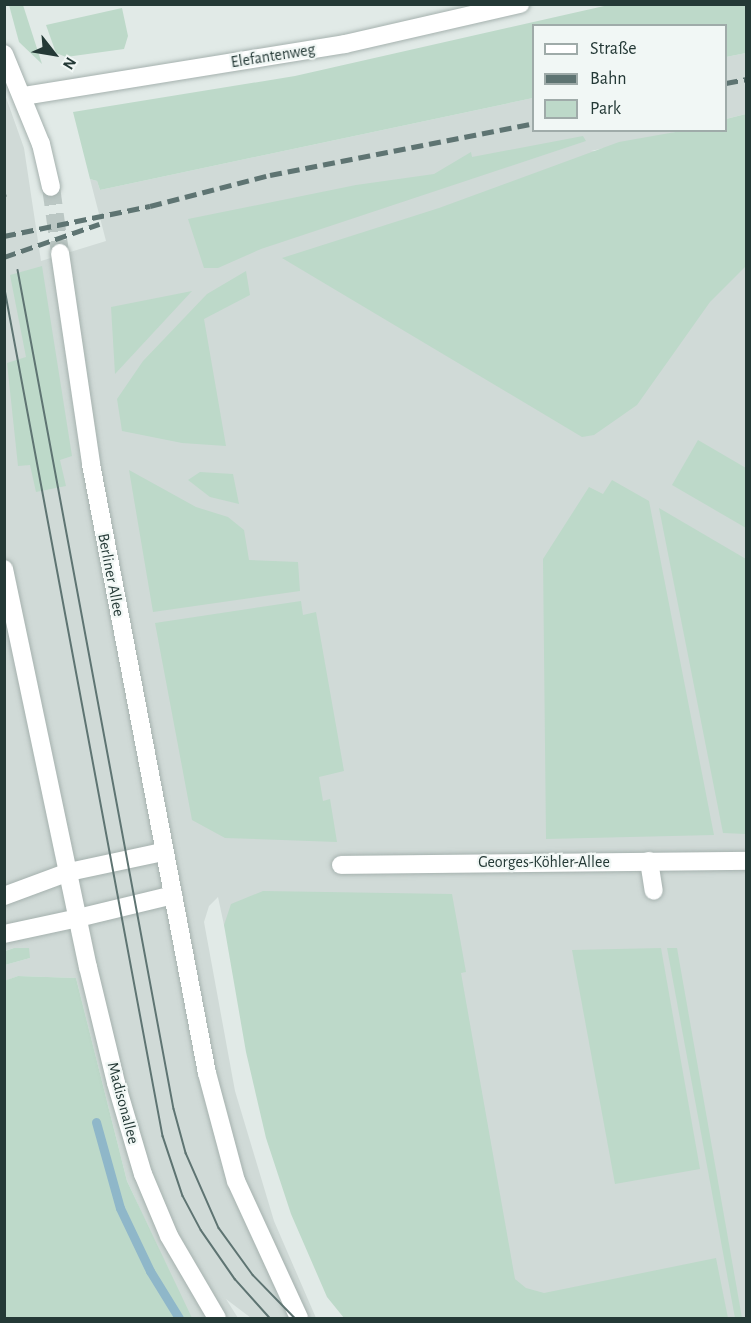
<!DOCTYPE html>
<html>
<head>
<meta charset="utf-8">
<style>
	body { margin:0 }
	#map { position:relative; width:751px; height:1323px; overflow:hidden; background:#e1eae7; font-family:"Alegreya Sans",sans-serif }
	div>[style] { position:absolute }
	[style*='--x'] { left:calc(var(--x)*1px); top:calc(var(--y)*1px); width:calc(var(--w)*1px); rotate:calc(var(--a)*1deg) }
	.built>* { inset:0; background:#d0dad7 }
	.green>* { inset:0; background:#bdd9c9 }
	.stream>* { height:9px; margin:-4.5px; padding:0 4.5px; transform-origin:4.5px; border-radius:4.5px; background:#8fb7c9 }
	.secondary-tunnel>* { height:18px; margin-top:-9px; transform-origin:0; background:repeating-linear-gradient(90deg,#bbc7c4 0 18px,transparent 0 27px) }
	.roads { filter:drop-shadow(0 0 2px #a5b1ae) drop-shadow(0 0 2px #a5b1ae) }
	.street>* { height:18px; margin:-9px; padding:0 9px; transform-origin:9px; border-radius:9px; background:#fff }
	.secondary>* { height:18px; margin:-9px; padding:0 9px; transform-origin:9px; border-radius:9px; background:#fff }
	.tram>* { height:1.5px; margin:-0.75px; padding:0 0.75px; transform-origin:0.75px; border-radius:0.75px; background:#5e7472 }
	.rail>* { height:4.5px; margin-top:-2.25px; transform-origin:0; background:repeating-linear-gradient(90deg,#5e7472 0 12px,transparent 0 18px) }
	span { translate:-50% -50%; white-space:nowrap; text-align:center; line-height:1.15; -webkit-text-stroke:4.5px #f1f7f5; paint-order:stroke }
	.street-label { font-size:16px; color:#243936 }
	.frame { position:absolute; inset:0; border:6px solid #243936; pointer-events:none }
	.legend { position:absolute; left:532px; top:24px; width:195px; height:108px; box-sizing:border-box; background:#f1f7f5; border:2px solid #9faba9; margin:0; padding:8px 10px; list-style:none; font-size:18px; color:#243936 }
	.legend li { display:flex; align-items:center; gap:12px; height:30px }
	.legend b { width:30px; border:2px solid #9faba9 }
	.north { position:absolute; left:24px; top:24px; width:60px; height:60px; -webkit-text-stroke:4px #f1f7f5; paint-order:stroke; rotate:121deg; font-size:16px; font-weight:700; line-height:24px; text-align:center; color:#243936 }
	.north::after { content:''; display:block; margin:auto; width:21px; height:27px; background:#243936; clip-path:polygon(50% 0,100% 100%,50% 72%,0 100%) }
</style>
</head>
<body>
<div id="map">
	<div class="built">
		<i style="clip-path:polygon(746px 53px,746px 114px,726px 119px,726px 57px)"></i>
		<i style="clip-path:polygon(4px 92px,24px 148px,41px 261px,106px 241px,90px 179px,97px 181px,100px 190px,533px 98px,534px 130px,681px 131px,591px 151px,746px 150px,746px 1318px,365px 1318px,224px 925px,218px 897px,209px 906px,204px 922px,235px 1091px,274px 1221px,316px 1318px,251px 1318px,226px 1299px,238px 1318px,192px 1318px,189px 1314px,127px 1181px,76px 978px,18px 976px,5px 981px,5px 965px,30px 958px,14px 948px,4px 951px)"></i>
	</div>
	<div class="green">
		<i style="clip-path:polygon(613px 4px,746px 5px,746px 53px,726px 57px,726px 26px,534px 26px,533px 98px,100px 190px,97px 181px,90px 179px,73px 112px,295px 76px)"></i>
		<i style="clip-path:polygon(9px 5px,23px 5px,42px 64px,19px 42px)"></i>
		<i style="clip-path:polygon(122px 8px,128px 36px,124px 49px,66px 57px,56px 53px,46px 25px)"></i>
		<i style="clip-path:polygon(746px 114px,746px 266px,710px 302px,637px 405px,594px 435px,582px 437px,282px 258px,439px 208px,619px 142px,681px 131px,726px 130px,726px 119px)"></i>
		<i style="clip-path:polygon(583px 136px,586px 141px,261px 249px,218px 268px,204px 268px,188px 219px,356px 185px,434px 174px,471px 152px,472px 157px)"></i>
		<i style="clip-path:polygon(42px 266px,72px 456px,60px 460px,66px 486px,36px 492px,30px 465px,18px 466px,7px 363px,26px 357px,10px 275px)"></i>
		<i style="clip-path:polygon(246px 271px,250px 295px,204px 319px,226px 446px,182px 443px,122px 431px,117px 399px,143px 361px,207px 294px)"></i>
		<i style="clip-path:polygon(192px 291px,115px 374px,111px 307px)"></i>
		<i style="clip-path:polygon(698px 440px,746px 468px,746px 528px,672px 485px)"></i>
		<i style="clip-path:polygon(129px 470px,196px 507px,228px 517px,244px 530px,249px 560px,298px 562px,300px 591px,153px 612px)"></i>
		<i style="clip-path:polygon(200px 472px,233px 474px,239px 504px,210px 497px,188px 480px)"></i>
		<i style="clip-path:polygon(612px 480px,649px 501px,714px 835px,546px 839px,543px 559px,589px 487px,603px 494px)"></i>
		<i style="clip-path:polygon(659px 508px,746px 559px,746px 834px,723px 833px)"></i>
		<i style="clip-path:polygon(301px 601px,303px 615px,316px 612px,344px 771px,319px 777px,323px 801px,330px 799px,337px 842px,225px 838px,192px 820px,155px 623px)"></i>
		<i style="clip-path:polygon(263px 891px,452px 894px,466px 972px,461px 973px,515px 1279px,526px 1288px,544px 1293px,716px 1258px,728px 1318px,344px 1318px,327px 1297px,291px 1214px,266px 1138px,246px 1052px,224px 925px,231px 904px)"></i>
		<i style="clip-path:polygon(14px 948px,29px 948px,30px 958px,5px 965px,5px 951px)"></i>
		<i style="clip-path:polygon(661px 948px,700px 1169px,615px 1184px,572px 950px)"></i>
		<i style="clip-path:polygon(667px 948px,677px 948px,742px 1318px,735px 1318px)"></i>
		<i style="clip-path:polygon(18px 976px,76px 978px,127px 1181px,192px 1318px,5px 1318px,4px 981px)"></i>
	</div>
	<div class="stream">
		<i style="--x:96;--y:1122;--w:89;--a:74.4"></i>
		<i style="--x:120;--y:1208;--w:70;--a:64.5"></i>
		<i style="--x:150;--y:1271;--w:55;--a:58.3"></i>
	</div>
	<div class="secondary-tunnel">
		<i style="--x:51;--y:187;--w:67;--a:82.2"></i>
	</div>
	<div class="roads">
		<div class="street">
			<i style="--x:24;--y:96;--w:325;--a:-9.2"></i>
			<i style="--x:345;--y:44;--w:180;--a:-12.9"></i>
			<i style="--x:649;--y:861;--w:30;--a:81"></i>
			<i style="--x:341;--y:865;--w:405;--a:-0.6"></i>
			<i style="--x:4;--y:896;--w:69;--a:-20.3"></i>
			<i style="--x:4;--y:934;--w:76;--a:-12.2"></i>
		</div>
		<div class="secondary">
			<i style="--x:4;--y:54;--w:97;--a:67.7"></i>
			<i style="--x:41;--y:144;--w:44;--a:76.9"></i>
			<i style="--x:60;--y:253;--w:213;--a:81.6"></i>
			<i style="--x:91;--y:464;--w:620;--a:79.22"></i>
			<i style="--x:207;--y:1073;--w:112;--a:75"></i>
			<i style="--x:236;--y:1181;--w:151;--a:65.3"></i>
			<i style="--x:4;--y:569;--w:407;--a:78.1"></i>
			<i style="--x:88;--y:967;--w:119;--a:76.4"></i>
			<i style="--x:116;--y:1083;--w:95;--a:73.5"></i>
			<i style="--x:143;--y:1174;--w:67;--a:67.2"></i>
			<i style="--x:169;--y:1236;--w:95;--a:59.7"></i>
			<i style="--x:69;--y:872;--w:95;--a:-12.1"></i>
			<i style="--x:78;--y:918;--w:98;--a:-13.6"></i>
		</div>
	</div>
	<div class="tram">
		<i style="--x:4;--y:189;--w:7;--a:74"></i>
		<i style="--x:18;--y:270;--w:853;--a:79.47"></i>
		<i style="--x:174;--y:1109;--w:46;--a:74.7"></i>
		<i style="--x:186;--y:1153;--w:82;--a:66.3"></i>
		<i style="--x:219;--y:1228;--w:58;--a:54.1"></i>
		<i style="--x:253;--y:1275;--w:60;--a:45.7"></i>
		<i style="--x:4;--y:284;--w:867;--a:79.43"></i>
		<i style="--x:163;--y:1136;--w:63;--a:71.6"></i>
		<i style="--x:183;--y:1196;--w:38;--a:62"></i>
		<i style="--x:201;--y:1230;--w:60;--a:55.2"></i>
		<i style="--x:235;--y:1279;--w:52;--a:48.1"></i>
	</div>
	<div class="rail">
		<i style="--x:726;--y:83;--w:20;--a:-11"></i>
		<i style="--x:4;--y:236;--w:149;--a:-11.6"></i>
		<i style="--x:150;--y:206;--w:124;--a:-14.5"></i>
		<i style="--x:270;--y:175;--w:269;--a:-11.1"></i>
		<i style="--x:4;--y:257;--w:101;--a:-19.2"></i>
	</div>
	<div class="street-label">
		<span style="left:273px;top:56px;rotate:-9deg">Elefantenweg</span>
		<span style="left:111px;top:575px;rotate:79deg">Berliner Allee</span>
		<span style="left:544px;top:862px">Georges-Köhler-Allee</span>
		<span style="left:123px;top:1103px;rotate:75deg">Madisonallee</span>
	</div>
	<div class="frame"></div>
	<ul class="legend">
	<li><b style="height:8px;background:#fff"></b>Straße</li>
	<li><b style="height:8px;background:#5e7472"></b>Bahn</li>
	<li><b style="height:16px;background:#bdd9c9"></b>Park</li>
	</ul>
	<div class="north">N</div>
</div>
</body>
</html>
